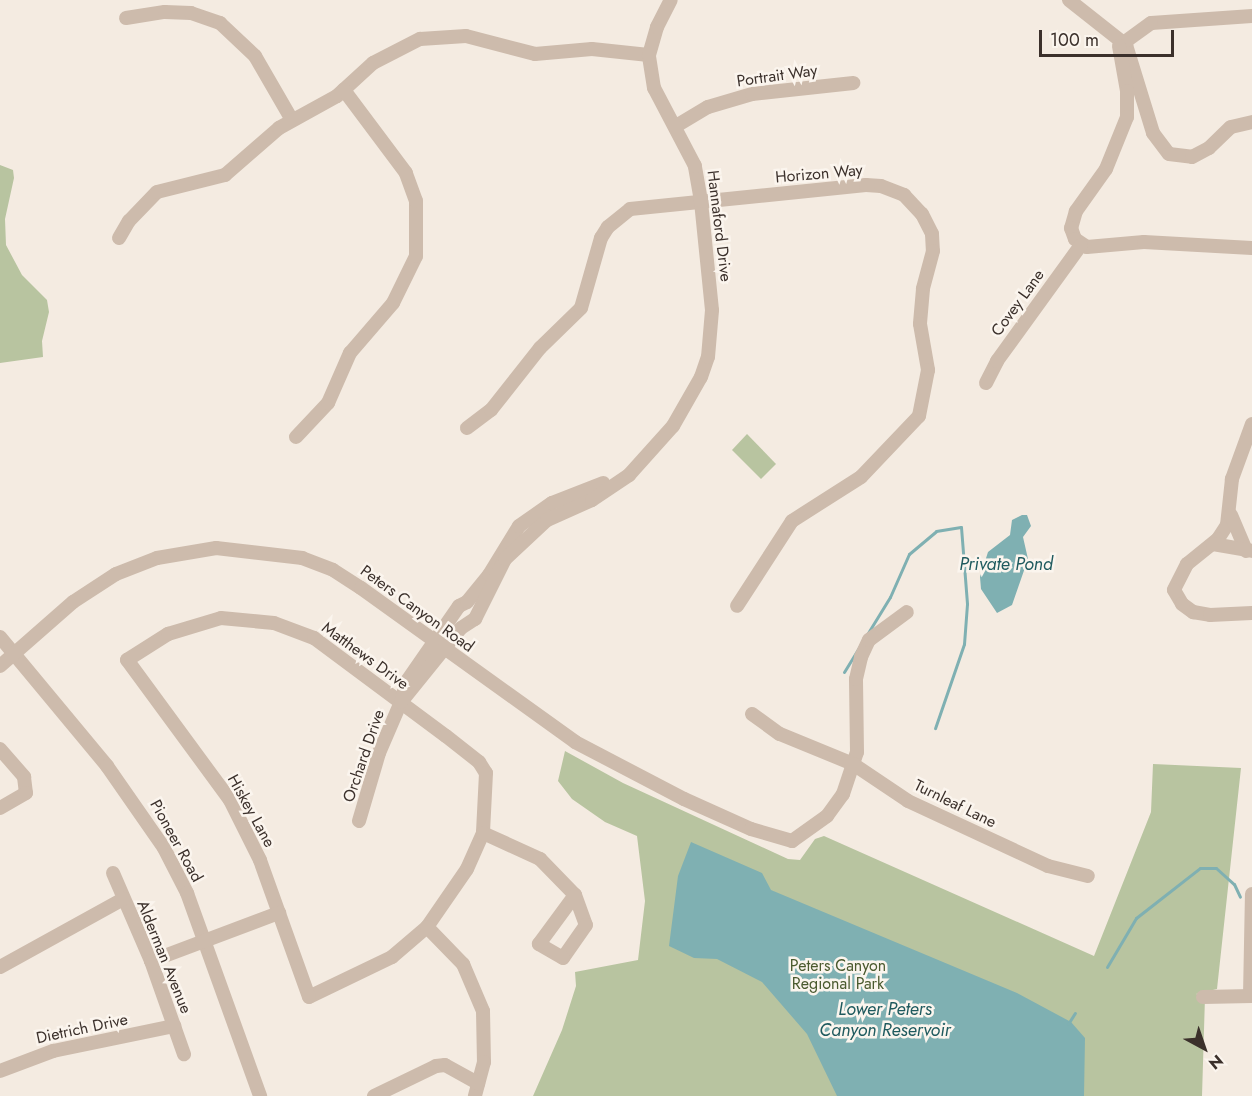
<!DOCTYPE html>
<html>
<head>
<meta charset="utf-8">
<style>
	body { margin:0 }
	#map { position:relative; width:1252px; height:1096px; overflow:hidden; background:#f4ebe1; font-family:Jost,sans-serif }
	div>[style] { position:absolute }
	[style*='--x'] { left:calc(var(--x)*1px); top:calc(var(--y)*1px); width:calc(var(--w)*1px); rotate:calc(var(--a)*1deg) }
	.green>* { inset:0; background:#b8c4a0 }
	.water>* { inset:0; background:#7fb0b2 }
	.stream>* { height:3px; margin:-1.5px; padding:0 1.5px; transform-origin:1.5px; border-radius:1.5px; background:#7fb0b2 }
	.minor>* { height:14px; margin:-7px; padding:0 7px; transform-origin:7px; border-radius:7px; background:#cdbbac }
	span { translate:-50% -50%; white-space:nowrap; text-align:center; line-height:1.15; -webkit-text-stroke:5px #fbf5ee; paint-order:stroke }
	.street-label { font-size:16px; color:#3b302b }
	.park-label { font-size:16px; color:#4a5a2e }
	.water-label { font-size:18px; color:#1f5a5e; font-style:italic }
	.north { position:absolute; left:1174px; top:1018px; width:60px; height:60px; -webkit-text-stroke:4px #fbf5ee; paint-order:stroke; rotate:140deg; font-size:16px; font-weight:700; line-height:24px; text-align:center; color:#3b302b }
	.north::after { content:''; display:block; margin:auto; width:21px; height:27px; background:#3b302b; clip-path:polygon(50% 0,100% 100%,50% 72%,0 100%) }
	.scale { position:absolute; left:1039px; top:30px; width:135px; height:27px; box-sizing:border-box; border:3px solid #3b302b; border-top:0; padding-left:8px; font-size:18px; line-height:21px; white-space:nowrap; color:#3b302b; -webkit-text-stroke:4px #fbf5ee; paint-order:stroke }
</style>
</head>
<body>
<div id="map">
	<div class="green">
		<i style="clip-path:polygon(0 165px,13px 170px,14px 178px,5px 219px,6px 245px,22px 275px,47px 300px,49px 312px,42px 341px,43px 357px,0 363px)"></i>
		<i style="clip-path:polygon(747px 434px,776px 464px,761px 479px,732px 450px)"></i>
		<i style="clip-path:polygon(565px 751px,623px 783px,788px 859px,800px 860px,815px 839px,824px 836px,1094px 956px,1151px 812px,1153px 764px,1241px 768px,1217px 989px,1196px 994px,1205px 997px,1202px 1096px,533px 1096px,562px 1030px,576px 986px,575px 972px,638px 960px,645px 901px,637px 836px,605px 822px,572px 799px,558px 781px)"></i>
	</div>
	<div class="water">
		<i style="clip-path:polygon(1022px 515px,1027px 515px,1031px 526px,1023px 537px,1028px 559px,1012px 605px,997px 613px,981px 589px,980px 577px,988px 552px,1010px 535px,1012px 520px)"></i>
		<i style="clip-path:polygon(691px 842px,762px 873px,771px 890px,1017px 993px,1071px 1022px,1085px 1038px,1084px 1096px,837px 1096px,807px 1034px,762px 982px,717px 959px,694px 958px,669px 946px,678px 876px)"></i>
	</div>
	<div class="stream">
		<i style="--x:844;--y:672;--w:88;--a:-58.5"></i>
		<i style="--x:890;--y:597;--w:47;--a:-66.2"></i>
		<i style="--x:909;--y:554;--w:35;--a:-40"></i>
		<i style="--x:936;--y:531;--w:25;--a:-9"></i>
		<i style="--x:961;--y:527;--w:77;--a:85.5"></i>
		<i style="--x:967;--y:604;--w:40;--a:94.3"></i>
		<i style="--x:964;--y:644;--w:89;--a:109"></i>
		<i style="--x:1107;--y:967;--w:57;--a:-59.4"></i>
		<i style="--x:1136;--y:918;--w:81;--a:-38"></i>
		<i style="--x:1200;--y:868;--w:16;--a:0"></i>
		<i style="--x:1216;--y:868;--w:24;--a:42"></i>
		<i style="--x:1234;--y:884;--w:14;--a:65"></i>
		<i style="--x:1068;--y:1024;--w:13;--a:-58"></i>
	</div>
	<div class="minor">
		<i style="--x:1069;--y:0;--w:73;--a:38.3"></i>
		<i style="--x:1126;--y:45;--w:92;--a:72.9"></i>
		<i style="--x:1153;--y:133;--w:26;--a:53"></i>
		<i style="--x:1169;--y:154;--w:23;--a:7"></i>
		<i style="--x:1192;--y:157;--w:19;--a:-28"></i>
		<i style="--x:1209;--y:148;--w:30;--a:-44"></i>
		<i style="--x:1231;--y:127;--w:22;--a:-13"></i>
		<i style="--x:1252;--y:16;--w:101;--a:176"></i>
		<i style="--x:1151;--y:23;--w:39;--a:144"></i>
		<i style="--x:1119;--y:46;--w:46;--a:79.9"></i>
		<i style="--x:1127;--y:91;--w:26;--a:90"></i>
		<i style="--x:1127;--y:117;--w:56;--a:112"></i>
		<i style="--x:1106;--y:169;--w:52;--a:125.5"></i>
		<i style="--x:1076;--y:211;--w:18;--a:106"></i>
		<i style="--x:1071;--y:228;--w:12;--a:70"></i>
		<i style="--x:1075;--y:239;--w:14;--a:34"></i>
		<i style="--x:1087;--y:247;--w:57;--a:-5"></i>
		<i style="--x:1144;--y:242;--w:108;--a:3.2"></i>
		<i style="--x:126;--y:18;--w:39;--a:-9"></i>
		<i style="--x:165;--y:12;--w:26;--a:2"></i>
		<i style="--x:191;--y:13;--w:31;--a:19"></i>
		<i style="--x:220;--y:23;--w:48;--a:43.3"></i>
		<i style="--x:255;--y:56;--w:74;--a:60"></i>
		<i style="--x:676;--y:126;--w:37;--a:-31"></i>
		<i style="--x:708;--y:107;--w:46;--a:-16.5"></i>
		<i style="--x:752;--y:94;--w:102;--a:-6.2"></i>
		<i style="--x:119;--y:238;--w:20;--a:-60"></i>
		<i style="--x:129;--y:221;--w:40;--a:-46"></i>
		<i style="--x:157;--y:192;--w:70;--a:-14"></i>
		<i style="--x:225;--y:175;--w:72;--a:-41"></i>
		<i style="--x:279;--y:128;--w:66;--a:-28.9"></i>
		<i style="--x:337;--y:96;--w:49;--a:-42.5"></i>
		<i style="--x:373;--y:63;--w:53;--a:-27.1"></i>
		<i style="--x:420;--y:39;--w:46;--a:-3.7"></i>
		<i style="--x:466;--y:36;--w:71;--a:14.6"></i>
		<i style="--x:535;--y:54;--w:57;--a:-5"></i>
		<i style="--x:592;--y:49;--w:57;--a:6"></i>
		<i style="--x:986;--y:383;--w:25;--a:-63"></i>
		<i style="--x:997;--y:361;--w:143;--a:-54.1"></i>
		<i style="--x:1252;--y:424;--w:59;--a:110"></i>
		<i style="--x:1232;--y:479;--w:46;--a:96.2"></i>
		<i style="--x:1227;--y:525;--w:17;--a:123"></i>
		<i style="--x:1218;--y:539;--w:40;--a:141"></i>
		<i style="--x:1187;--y:564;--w:29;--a:117"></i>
		<i style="--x:1174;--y:590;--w:16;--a:60"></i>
		<i style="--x:1182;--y:604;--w:14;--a:36"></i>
		<i style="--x:1193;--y:612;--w:17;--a:10"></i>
		<i style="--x:1210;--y:615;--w:42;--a:-2.7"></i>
		<i style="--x:467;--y:428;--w:30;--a:-37"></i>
		<i style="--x:491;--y:410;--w:79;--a:-51.7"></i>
		<i style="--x:540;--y:348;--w:57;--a:-44.3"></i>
		<i style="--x:581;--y:308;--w:73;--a:-74.1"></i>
		<i style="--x:601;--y:238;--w:13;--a:-58"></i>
		<i style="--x:608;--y:227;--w:28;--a:-39"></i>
		<i style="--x:630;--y:209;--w:237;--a:-5.8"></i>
		<i style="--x:866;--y:185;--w:15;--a:4"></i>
		<i style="--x:881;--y:186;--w:25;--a:21"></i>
		<i style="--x:904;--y:195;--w:26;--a:47"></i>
		<i style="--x:922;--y:214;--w:22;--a:63"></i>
		<i style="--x:932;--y:234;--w:17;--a:87"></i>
		<i style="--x:933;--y:251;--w:39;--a:105"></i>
		<i style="--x:923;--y:289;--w:35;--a:95"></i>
		<i style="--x:920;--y:324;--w:47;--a:80.1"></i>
		<i style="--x:928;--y:370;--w:47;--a:101.1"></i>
		<i style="--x:919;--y:416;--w:84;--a:133.6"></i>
		<i style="--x:861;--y:477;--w:82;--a:147.5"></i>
		<i style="--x:792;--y:521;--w:101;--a:122.9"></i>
		<i style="--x:296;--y:437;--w:47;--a:-46.7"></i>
		<i style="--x:328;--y:403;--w:55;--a:-66.3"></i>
		<i style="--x:350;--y:353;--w:66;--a:-49.3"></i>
		<i style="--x:393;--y:303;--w:52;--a:-63.9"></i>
		<i style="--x:416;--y:256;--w:55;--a:-90"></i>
		<i style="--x:416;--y:201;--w:30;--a:-110"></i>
		<i style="--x:406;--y:173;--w:104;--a:-126.8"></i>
		<i style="--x:1231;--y:515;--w:39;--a:67"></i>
		<i style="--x:1213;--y:544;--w:40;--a:10"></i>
		<i style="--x:221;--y:618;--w:53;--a:5.4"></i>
		<i style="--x:274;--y:623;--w:43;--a:20.6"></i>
		<i style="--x:314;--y:638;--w:164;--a:36.6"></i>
		<i style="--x:446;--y:736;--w:42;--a:38.2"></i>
		<i style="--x:479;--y:762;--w:13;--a:58"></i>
		<i style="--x:486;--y:773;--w:60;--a:92.9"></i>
		<i style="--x:483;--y:833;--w:39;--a:114"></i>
		<i style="--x:467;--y:869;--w:70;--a:124.6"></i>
		<i style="--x:427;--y:927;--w:46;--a:139.4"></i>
		<i style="--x:392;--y:957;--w:92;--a:154.3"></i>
		<i style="--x:309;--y:997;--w:145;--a:-109.7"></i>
		<i style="--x:260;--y:860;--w:67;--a:-116.6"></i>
		<i style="--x:230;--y:800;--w:174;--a:-126.3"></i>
		<i style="--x:127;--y:660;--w:49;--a:-32.4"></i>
		<i style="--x:168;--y:634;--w:55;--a:-16.8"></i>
		<i style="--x:0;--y:637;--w:168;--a:50.3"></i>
		<i style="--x:107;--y:766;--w:100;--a:55.2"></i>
		<i style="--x:164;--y:848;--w:51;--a:62.9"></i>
		<i style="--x:187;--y:893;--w:216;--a:70.2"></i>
		<i style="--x:0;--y:666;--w:97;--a:-41.2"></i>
		<i style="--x:73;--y:602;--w:51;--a:-33.1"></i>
		<i style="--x:116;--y:574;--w:44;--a:-21.3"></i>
		<i style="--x:157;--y:558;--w:60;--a:-9.6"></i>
		<i style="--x:216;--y:548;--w:87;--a:6.6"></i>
		<i style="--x:302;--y:558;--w:33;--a:21"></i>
		<i style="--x:333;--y:570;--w:33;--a:33"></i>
		<i style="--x:361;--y:588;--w:264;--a:35.7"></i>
		<i style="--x:575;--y:742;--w:123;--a:27.6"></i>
		<i style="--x:684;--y:799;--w:73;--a:24.1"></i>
		<i style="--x:751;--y:829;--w:43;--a:16.3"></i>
		<i style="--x:792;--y:841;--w:43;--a:-35.5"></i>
		<i style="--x:827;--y:816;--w:27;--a:-54"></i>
		<i style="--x:843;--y:794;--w:44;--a:-71.6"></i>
		<i style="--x:857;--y:752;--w:73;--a:-90.8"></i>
		<i style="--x:856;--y:679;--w:23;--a:-77"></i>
		<i style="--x:861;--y:657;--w:19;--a:-65"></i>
		<i style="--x:869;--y:640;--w:47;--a:-36.4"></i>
		<i style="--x:401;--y:701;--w:21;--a:-73"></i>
		<i style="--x:407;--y:681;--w:91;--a:-55.3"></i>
		<i style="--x:459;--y:606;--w:9;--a:-27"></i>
		<i style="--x:467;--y:602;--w:35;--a:-51"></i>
		<i style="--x:489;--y:575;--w:57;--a:-58.5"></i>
		<i style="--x:519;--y:526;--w:40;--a:-34.9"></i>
		<i style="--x:552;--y:503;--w:55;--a:-21.4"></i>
		<i style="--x:752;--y:714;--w:34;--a:36"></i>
		<i style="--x:780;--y:734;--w:79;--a:22.3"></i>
		<i style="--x:853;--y:764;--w:66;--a:33.9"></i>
		<i style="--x:908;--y:801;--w:154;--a:24.9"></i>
		<i style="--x:1048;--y:866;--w:41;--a:14"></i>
		<i style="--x:0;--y:749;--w:37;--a:49"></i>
		<i style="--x:24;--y:777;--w:16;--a:83"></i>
		<i style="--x:26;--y:793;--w:30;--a:150"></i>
		<i style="--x:359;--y:821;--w:71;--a:-73.6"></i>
		<i style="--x:379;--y:753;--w:56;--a:-66.7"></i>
		<i style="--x:401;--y:702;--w:95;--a:-51"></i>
		<i style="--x:461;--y:628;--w:17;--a:-33"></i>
		<i style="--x:475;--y:619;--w:67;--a:-63.4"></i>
		<i style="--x:505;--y:559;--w:57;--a:-42.9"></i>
		<i style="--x:547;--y:520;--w:49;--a:-24"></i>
		<i style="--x:592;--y:500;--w:45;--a:-34"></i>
		<i style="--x:629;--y:475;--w:66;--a:-48.1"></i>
		<i style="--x:673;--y:426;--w:56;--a:-60.3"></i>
		<i style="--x:701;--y:377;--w:21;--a:-71"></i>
		<i style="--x:708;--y:357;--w:47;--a:-85.1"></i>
		<i style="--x:712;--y:310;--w:110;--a:-95.8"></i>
		<i style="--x:701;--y:201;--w:36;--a:-100"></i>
		<i style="--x:695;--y:166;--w:88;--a:-117.7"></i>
		<i style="--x:654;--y:88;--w:33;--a:-99"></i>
		<i style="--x:649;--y:55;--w:29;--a:-74"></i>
		<i style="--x:657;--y:27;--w:30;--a:-63"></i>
		<i style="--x:483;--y:833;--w:63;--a:24.5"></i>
		<i style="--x:540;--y:859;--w:50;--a:45.8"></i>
		<i style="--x:575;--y:895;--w:32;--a:70"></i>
		<i style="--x:586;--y:925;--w:40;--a:124.9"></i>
		<i style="--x:563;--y:958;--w:28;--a:-150"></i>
		<i style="--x:539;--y:944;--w:61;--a:-53.7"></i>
		<i style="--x:113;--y:873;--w:96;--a:66.6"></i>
		<i style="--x:151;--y:961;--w:99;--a:70.5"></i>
		<i style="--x:427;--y:927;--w:52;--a:45.8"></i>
		<i style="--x:463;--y:964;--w:51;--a:66.9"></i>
		<i style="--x:483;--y:1011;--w:51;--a:88.9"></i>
		<i style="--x:484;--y:1062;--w:35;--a:105"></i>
		<i style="--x:151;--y:961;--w:137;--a:-20.6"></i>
		<i style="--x:0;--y:967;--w:141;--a:-28.9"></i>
		<i style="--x:1250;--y:996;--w:102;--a:-88.9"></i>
		<i style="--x:1203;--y:997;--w:49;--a:-1.2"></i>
		<i style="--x:0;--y:1071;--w:57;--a:-20.7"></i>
		<i style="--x:53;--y:1051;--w:124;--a:-11.7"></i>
		<i style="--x:374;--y:1096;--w:69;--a:-25.8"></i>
		<i style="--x:436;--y:1066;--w:9;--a:-6"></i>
		<i style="--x:445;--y:1065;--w:38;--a:29"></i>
	</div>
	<div class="street-label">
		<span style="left:777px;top:76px;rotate:-8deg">Portrait Way</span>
		<span style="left:819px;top:174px;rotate:-5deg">Horizon Way</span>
		<span style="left:719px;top:226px;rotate:83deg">Hannaford Drive</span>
		<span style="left:1018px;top:303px;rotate:-54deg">Covey Lane</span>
		<span style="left:417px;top:609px;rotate:36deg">Peters Canyon Road</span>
		<span style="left:365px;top:656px;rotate:36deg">Matthews Drive</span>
		<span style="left:364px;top:756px;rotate:-71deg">Orchard Drive</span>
		<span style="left:955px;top:804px;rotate:26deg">Turnleaf Lane</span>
		<span style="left:251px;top:811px;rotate:61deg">Hiskey Lane</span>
		<span style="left:176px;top:841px;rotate:61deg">Pioneer Road</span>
		<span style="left:164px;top:957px;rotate:68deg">Alderman Avenue</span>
		<span style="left:82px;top:1029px;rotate:-12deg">Dietrich Drive</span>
	</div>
	<div class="park-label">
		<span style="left:838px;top:975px">Peters Canyon<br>Regional Park</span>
	</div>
	<div class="water-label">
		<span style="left:1006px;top:564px">Private Pond</span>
		<span style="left:885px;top:1020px">Lower Peters<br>Canyon Reservoir</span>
	</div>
	<div class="north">N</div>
	<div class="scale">100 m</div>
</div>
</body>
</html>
